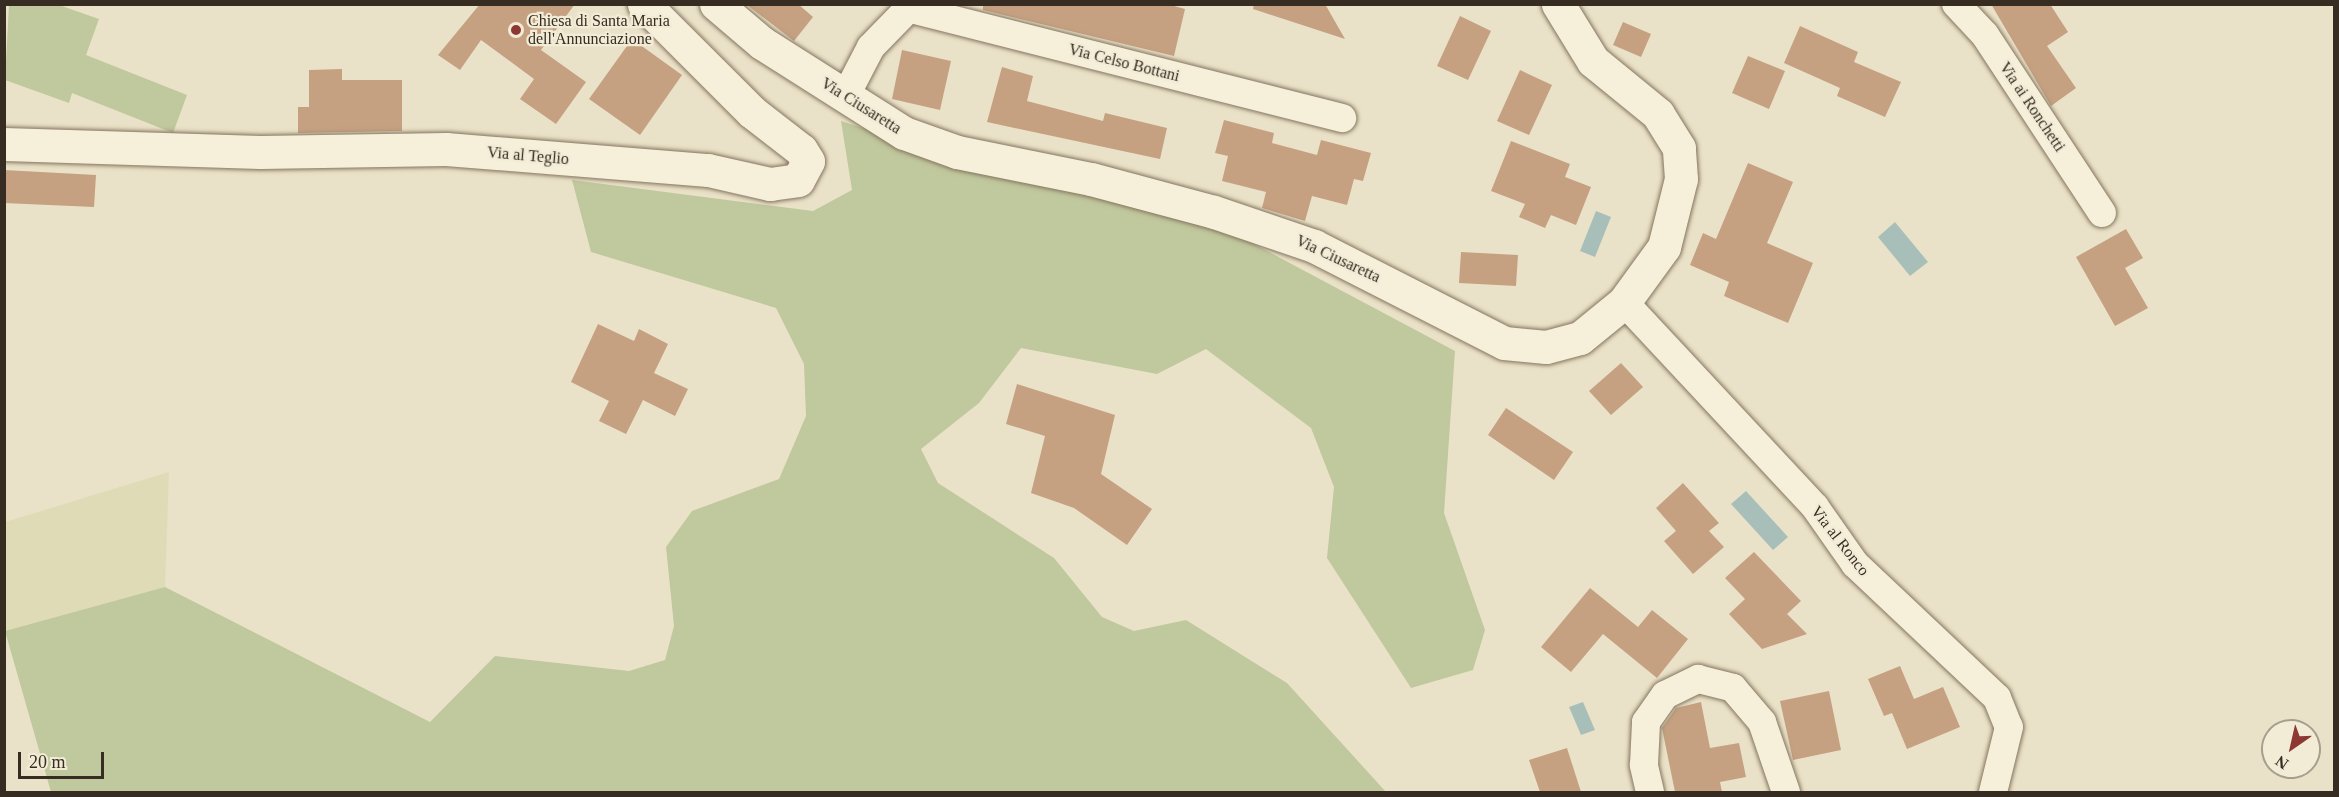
<!DOCTYPE html>
<html>
<head>
<meta charset="utf-8">
<style>
	body { margin:0 }
	#map { position:relative; width:2339px; height:797px; overflow:hidden; background:#eae2c8; font-family:"Times New Roman",serif }
	div>[style] { position:absolute }
	[style*='--x'] { left:calc(var(--x)*1px); top:calc(var(--y)*1px); width:calc(var(--w)*1px); rotate:calc(var(--a)*1deg) }
	.farmland>* { inset:0; background:#dfdbb6 }
	.green>* { inset:0; background:#c0c89d }
	.water>* { inset:0; background:#a8bfb9 }
	.building>* { inset:0; background:#c5a181 }
	.roads { filter:drop-shadow(0 0 2px #85755f) drop-shadow(0 0 2px #85755f) }
	.minor>* { height:28px; margin:-14px; padding:0 14px; transform-origin:14px; border-radius:14px; background:#f6efda }
	.tertiary>* { height:33px; margin:-16.5px; padding:0 16.5px; transform-origin:16.5px; border-radius:16.5px; background:#f6efda }
	.dots>* { width:16px; height:16px; translate:-50% -50%; box-sizing:border-box; border:3px solid #f2ecd7; border-radius:50% }
	span { translate:-50% -50%; white-space:nowrap; text-align:center; line-height:1.15; -webkit-text-stroke:4.5px #f2ecd7; paint-order:stroke }
	.poi-label { font-size:16px; color:#362c21 }
	.left { translate:0 -50%; text-align:left }
	.street-label { font-size:16px; color:#362c21 }
	.frame { position:absolute; inset:0; border:6px solid #362c21; pointer-events:none }
	.north { position:absolute; left:2261px; top:719px; width:60px; height:60px; box-sizing:border-box; background:#f2ecd7; border:2px solid #a79f8e; border-radius:50%; rotate:214deg; font-size:16px; font-weight:700; line-height:24px; text-align:center; color:#362c21 }
	.north::after { content:''; display:block; margin:auto; width:21px; height:27px; background:#8e3834; clip-path:polygon(50% 0,100% 100%,50% 72%,0 100%) }
	.scale { position:absolute; left:18px; top:752px; width:86px; height:27px; box-sizing:border-box; border:3px solid #362c21; border-top:0; padding-left:8px; font-size:18px; line-height:21px; white-space:nowrap; color:#362c21; -webkit-text-stroke:4px #f2ecd7; paint-order:stroke }
</style>
</head>
<body>
<div id="map">
	<div class="farmland">
		<i style="clip-path:polygon(169px 472px,165px 587px,5px 631px,5px 522px)"></i>
	</div>
	<div class="green">
		<i style="clip-path:polygon(9px 5px,59px 5px,99px 19px,86px 55px,187px 95px,173px 133px,72px 93px,69px 103px,5px 80px)"></i>
		<i style="clip-path:polygon(841px 121px,1025px 181px,1222px 227px,1455px 351px,1444px 513px,1485px 630px,1473px 670px,1411px 688px,1327px 558px,1334px 487px,1311px 428px,1206px 349px,1157px 374px,1021px 348px,979px 403px,921px 449px,938px 483px,1054px 558px,1102px 617px,1134px 631px,1186px 620px,1287px 683px,1386px 792px,51px 792px,5px 631px,165px 587px,430px 722px,495px 656px,629px 671px,665px 660px,674px 626px,666px 547px,692px 511px,779px 479px,806px 416px,804px 364px,776px 308px,591px 252px,572px 180px,813px 211px,852px 190px)"></i>
	</div>
	<div class="water">
		<i style="clip-path:polygon(1596px 211px,1611px 217px,1595px 257px,1580px 251px)"></i>
		<i style="clip-path:polygon(1895px 222px,1928px 262px,1910px 276px,1878px 237px)"></i>
		<i style="clip-path:polygon(1746px 491px,1788px 537px,1773px 550px,1731px 504px)"></i>
		<i style="clip-path:polygon(1583px 702px,1595px 730px,1581px 735px,1569px 707px)"></i>
	</div>
	<div class="building">
		<i style="clip-path:polygon(480px 4px,575px 4px,541px 50px,586px 82px,556px 124px,520px 99px,534px 79px,481px 40px,460px 70px,438px 55px)"></i>
		<i style="clip-path:polygon(746px 4px,798px 4px,813px 17px,794px 41px)"></i>
		<i style="clip-path:polygon(983px 4px,1167px 4px,1185px 9px,1174px 56px,983px 10px)"></i>
		<i style="clip-path:polygon(1254px 4px,1325px 4px,1345px 39px,1253px 9px)"></i>
		<i style="clip-path:polygon(1991px 4px,2050px 4px,2068px 32px,2047px 46px,2076px 88px,2051px 106px)"></i>
		<i style="clip-path:polygon(1460px 16px,1491px 31px,1468px 80px,1437px 66px)"></i>
		<i style="clip-path:polygon(1623px 22px,1651px 34px,1641px 57px,1613px 45px)"></i>
		<i style="clip-path:polygon(1800px 26px,1858px 52px,1854px 62px,1901px 82px,1885px 117px,1837px 96px,1840px 88px,1784px 63px)"></i>
		<i style="clip-path:polygon(632px 39px,682px 75px,640px 135px,589px 99px)"></i>
		<i style="clip-path:polygon(902px 50px,951px 61px,940px 110px,892px 99px)"></i>
		<i style="clip-path:polygon(1748px 56px,1785px 71px,1769px 109px,1732px 93px)"></i>
		<i style="clip-path:polygon(1002px 67px,1033px 76px,1027px 101px,1103px 121px,1105px 113px,1167px 128px,1160px 159px,987px 122px)"></i>
		<i style="clip-path:polygon(342px 69px,342px 80px,402px 80px,402px 131px,298px 133px,298px 107px,309px 107px,309px 70px)"></i>
		<i style="clip-path:polygon(1520px 70px,1552px 85px,1529px 135px,1497px 121px)"></i>
		<i style="clip-path:polygon(1224px 120px,1274px 133px,1272px 143px,1317px 155px,1321px 140px,1371px 153px,1363px 181px,1354px 179px,1347px 205px,1312px 196px,1305px 221px,1262px 208px,1266px 192px,1222px 181px,1228px 156px,1215px 153px)"></i>
		<i style="clip-path:polygon(1511px 141px,1570px 164px,1565px 177px,1591px 187px,1576px 225px,1551px 215px,1545px 228px,1519px 217px,1525px 204px,1491px 191px)"></i>
		<i style="clip-path:polygon(1748px 163px,1793px 182px,1767px 243px,1813px 263px,1788px 323px,1724px 296px,1729px 282px,1690px 265px,1703px 233px,1716px 239px)"></i>
		<i style="clip-path:polygon(4px 170px,96px 175px,94px 207px,4px 203px)"></i>
		<i style="clip-path:polygon(2126px 229px,2143px 258px,2125px 268px,2148px 308px,2115px 326px,2076px 257px)"></i>
		<i style="clip-path:polygon(1461px 252px,1518px 255px,1516px 286px,1459px 283px)"></i>
		<i style="clip-path:polygon(598px 324px,634px 341px,639px 329px,668px 344px,654px 373px,688px 389px,675px 416px,643px 400px,626px 434px,599px 421px,609px 401px,571px 382px)"></i>
		<i style="clip-path:polygon(1621px 363px,1643px 387px,1611px 415px,1589px 391px)"></i>
		<i style="clip-path:polygon(1017px 384px,1115px 415px,1101px 474px,1152px 509px,1127px 545px,1074px 508px,1031px 493px,1045px 436px,1006px 424px)"></i>
		<i style="clip-path:polygon(1506px 408px,1573px 452px,1554px 480px,1488px 435px)"></i>
		<i style="clip-path:polygon(1683px 483px,1719px 523px,1709px 531px,1724px 547px,1693px 574px,1664px 541px,1676px 531px,1656px 508px)"></i>
		<i style="clip-path:polygon(1754px 552px,1801px 601px,1787px 614px,1807px 634px,1762px 649px,1729px 614px,1745px 599px,1725px 578px)"></i>
		<i style="clip-path:polygon(1590px 588px,1638px 627px,1652px 610px,1688px 639px,1657px 678px,1603px 634px,1571px 672px,1541px 647px)"></i>
		<i style="clip-path:polygon(1900px 666px,1914px 699px,1943px 687px,1960px 727px,1907px 749px,1892px 713px,1884px 716px,1868px 679px)"></i>
		<i style="clip-path:polygon(1829px 691px,1841px 750px,1793px 760px,1780px 701px)"></i>
		<i style="clip-path:polygon(1701px 702px,1710px 748px,1739px 743px,1746px 777px,1720px 782px,1722px 792px,1675px 792px,1662px 728px,1676px 708px)"></i>
		<i style="clip-path:polygon(1567px 748px,1581px 792px,1540px 792px,1529px 760px)"></i>
	</div>
	<div class="roads">
		<div class="minor">
			<i style="--x:1956;--y:4;--w:42;--a:46.9"></i>
			<i style="--x:1985;--y:35;--w:213;--a:56.7"></i>
			<i style="--x:907;--y:8;--w:449;--a:14.2"></i>
			<i style="--x:845;--y:97;--w:56;--a:-62.5"></i>
			<i style="--x:871;--y:47;--w:60;--a:-45.7"></i>
			<i style="--x:1624;--y:302;--w:280;--a:47"></i>
			<i style="--x:1815;--y:507;--w:70;--a:54.9"></i>
			<i style="--x:1855;--y:564;--w:195;--a:43.3"></i>
			<i style="--x:1997;--y:698;--w:31;--a:68"></i>
			<i style="--x:2009;--y:727;--w:67;--a:103.8"></i>
			<i style="--x:1650;--y:792;--w:28;--a:-103"></i>
			<i style="--x:1644;--y:765;--w:43;--a:-87.3"></i>
			<i style="--x:1646;--y:722;--w:33;--a:-55"></i>
			<i style="--x:1665;--y:695;--w:37;--a:-26"></i>
			<i style="--x:1698;--y:679;--w:36;--a:14"></i>
			<i style="--x:1733;--y:688;--w:45;--a:49.5"></i>
			<i style="--x:1762;--y:722;--w:74;--a:71.1"></i>
		</div>
		<div class="tertiary">
			<i style="--x:716;--y:4;--w:60;--a:40.3"></i>
			<i style="--x:762;--y:43;--w:168;--a:32.4"></i>
			<i style="--x:904;--y:133;--w:56;--a:19.7"></i>
			<i style="--x:957;--y:152;--w:137;--a:11.4"></i>
			<i style="--x:1091;--y:179;--w:127;--a:15"></i>
			<i style="--x:1214;--y:212;--w:106;--a:18.8"></i>
			<i style="--x:1314;--y:246;--w:213;--a:27"></i>
			<i style="--x:1504;--y:343;--w:42;--a:5.4"></i>
			<i style="--x:1546;--y:347;--w:35;--a:-15"></i>
			<i style="--x:1580;--y:338;--w:57;--a:-39.3"></i>
			<i style="--x:1624;--y:302;--w:68;--a:-54"></i>
			<i style="--x:1664;--y:247;--w:70;--a:-76"></i>
			<i style="--x:1681;--y:179;--w:31;--a:-94"></i>
			<i style="--x:1679;--y:148;--w:40;--a:-122"></i>
			<i style="--x:1658;--y:114;--w:84;--a:-140.8"></i>
			<i style="--x:1593;--y:61;--w:67;--a:-121.6"></i>
			<i style="--x:4;--y:144;--w:256;--a:1.8"></i>
			<i style="--x:260;--y:152;--w:186;--a:-0.9"></i>
			<i style="--x:446;--y:149;--w:263;--a:4.6"></i>
			<i style="--x:708;--y:170;--w:64;--a:12.7"></i>
			<i style="--x:770;--y:184;--w:28;--a:-8"></i>
			<i style="--x:798;--y:180;--w:21;--a:-62"></i>
			<i style="--x:808;--y:161;--w:13;--a:-122"></i>
			<i style="--x:801;--y:150;--w:62;--a:-142.2"></i>
			<i style="--x:752;--y:112;--w:153;--a:-135"></i>
		</div>
	</div>
	<div class="dots">
		<i style="left:516px;top:30px;background:#8e3834"></i>
	</div>
	<div class="poi-label">
		<span class="left" style="left:528px;top:30px">Chiesa di Santa Maria<br>dell'Annunciazione</span>
	</div>
	<div class="street-label">
		<span style="left:1124px;top:63px;rotate:14deg">Via Celso Bottani</span>
		<span style="left:861px;top:106px;rotate:32deg">Via Ciusaretta</span>
		<span style="left:2032px;top:107px;rotate:56deg">Via ai Ronchetti</span>
		<span style="left:528px;top:156px;rotate:5deg">Via al Teglio</span>
		<span style="left:1338px;top:259px;rotate:25deg">Via Ciusaretta</span>
		<span style="left:1840px;top:541px;rotate:52deg">Via al Ronco</span>
	</div>
	<div class="frame"></div>
	<div class="north">N</div>
	<div class="scale">20 m</div>
</div>
</body>
</html>
